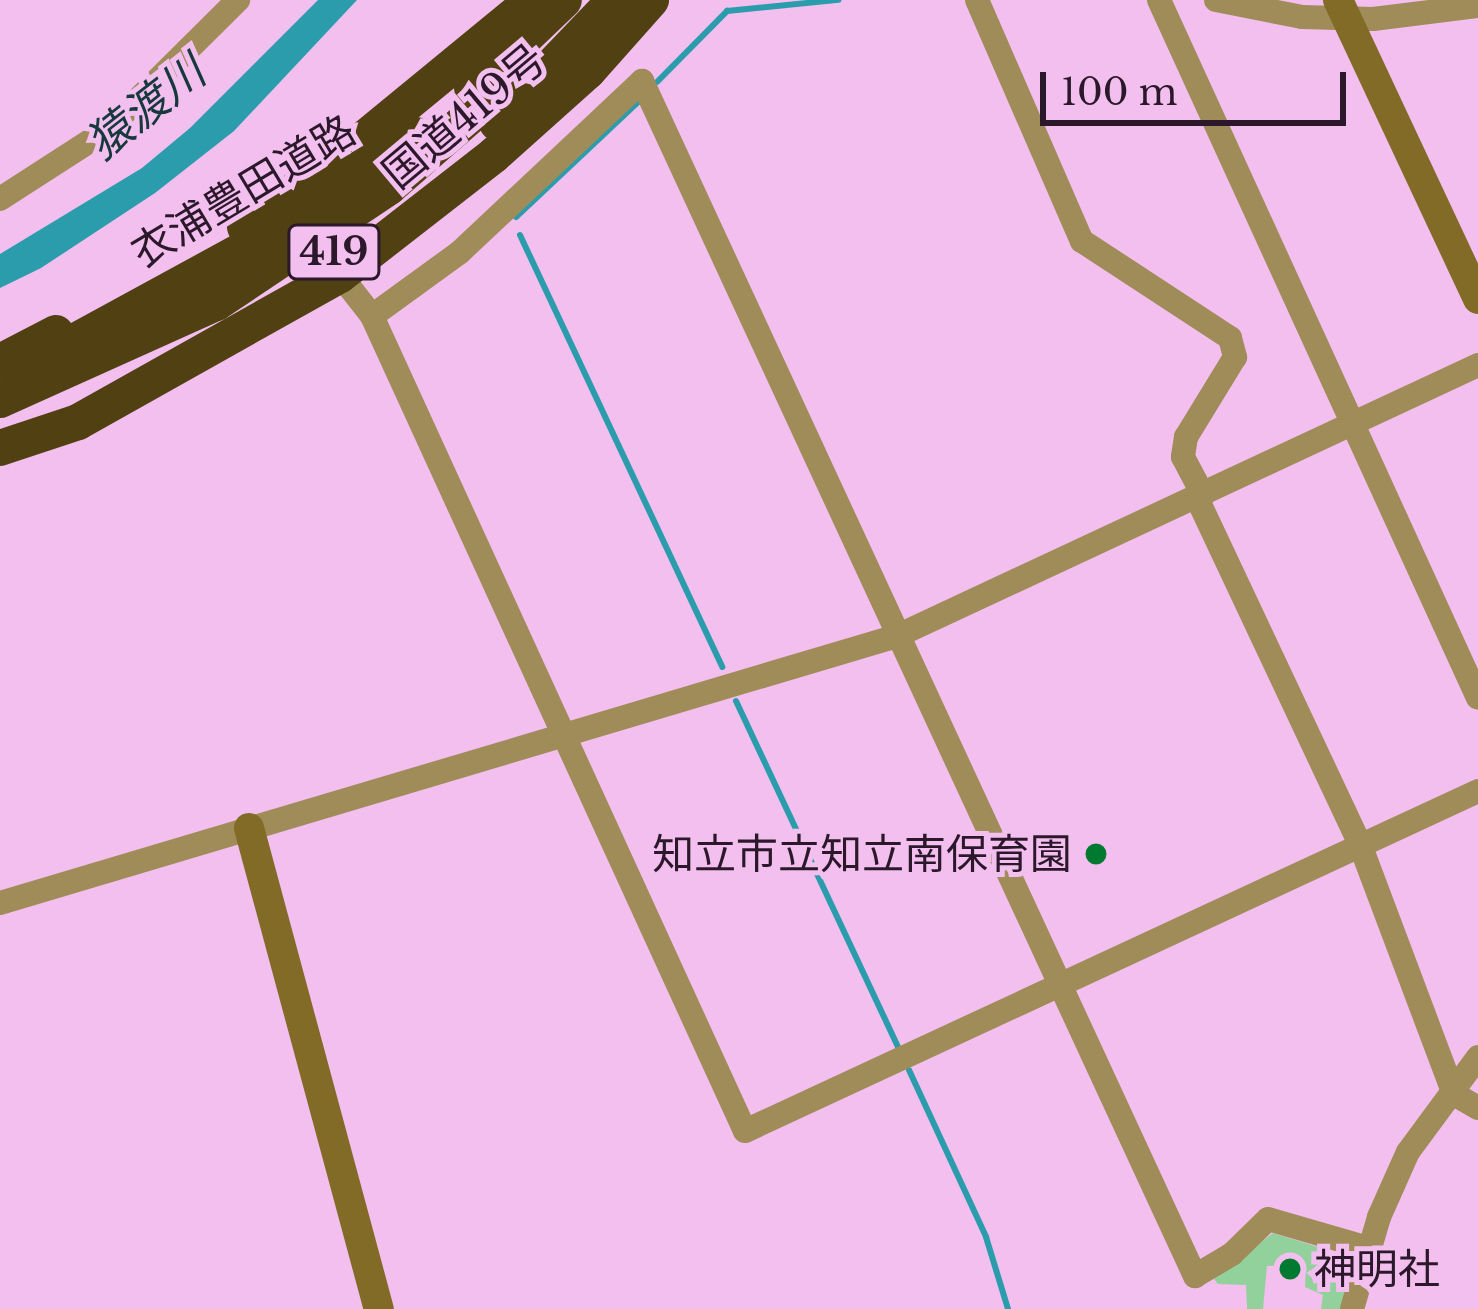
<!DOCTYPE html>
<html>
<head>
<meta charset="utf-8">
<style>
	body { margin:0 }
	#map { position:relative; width:1478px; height:1309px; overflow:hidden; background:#f2bfee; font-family:"Libre Baskerville","Noto Sans JP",serif }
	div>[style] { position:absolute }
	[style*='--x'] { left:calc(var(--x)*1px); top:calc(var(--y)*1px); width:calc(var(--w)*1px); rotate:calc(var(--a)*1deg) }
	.green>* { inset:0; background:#92d19c }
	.water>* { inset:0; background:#2b9cab }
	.stream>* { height:6px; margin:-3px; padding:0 3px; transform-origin:3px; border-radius:3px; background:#2b9cab }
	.street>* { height:24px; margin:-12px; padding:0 12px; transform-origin:12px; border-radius:12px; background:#a08c58 }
	.secondary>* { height:30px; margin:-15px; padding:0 15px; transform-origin:15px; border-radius:15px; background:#826a27 }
	.highway>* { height:36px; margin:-18px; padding:0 18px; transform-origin:18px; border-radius:18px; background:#504012 }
	.dots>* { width:33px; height:33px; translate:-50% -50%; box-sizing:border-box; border:6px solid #f2bfee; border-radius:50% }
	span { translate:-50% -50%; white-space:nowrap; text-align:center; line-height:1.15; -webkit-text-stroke:10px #f2bfee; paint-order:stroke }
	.shield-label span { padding:3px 9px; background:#f2bfee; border:3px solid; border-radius:9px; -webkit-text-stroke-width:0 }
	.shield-label { font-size:39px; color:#2b182a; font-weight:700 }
	.street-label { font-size:42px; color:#2b182a }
	.poi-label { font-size:42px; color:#2b182a }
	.right { translate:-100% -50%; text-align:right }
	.left { translate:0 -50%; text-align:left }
	.water-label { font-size:45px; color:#17383d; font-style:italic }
	.scale { position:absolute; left:1040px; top:72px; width:306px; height:54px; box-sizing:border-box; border:6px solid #2b182a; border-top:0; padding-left:15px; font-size:36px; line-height:42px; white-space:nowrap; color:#2b182a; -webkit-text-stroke:9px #f2bfee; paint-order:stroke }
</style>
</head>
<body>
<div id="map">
	<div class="green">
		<i style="clip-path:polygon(1273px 1233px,1334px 1252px,1333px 1265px,1352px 1271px,1341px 1309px,1321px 1309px,1323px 1295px,1305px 1287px,1306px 1265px,1267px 1266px,1263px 1309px,1247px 1309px,1246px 1285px,1218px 1284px,1214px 1279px)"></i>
	</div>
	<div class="water">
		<i style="clip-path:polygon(318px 0,357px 0,234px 131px,155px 193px,41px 268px,0 288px,0 254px,142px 168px,190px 128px)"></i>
	</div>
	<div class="stream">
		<i style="--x:657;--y:82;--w:100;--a:-45.4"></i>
		<i style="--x:727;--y:11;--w:112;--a:-5.7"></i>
		<i style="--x:516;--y:217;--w:168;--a:-43.3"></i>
		<i style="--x:520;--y:235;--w:477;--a:64.9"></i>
		<i style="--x:736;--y:701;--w:382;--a:64.9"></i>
		<i style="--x:909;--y:1070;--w:184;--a:65.2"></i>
		<i style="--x:986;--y:1237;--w:75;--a:73"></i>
	</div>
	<div class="street">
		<i style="--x:977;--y:0;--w:263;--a:66.5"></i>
		<i style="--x:1082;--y:241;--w:177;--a:33.2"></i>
		<i style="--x:1230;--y:338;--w:20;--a:75"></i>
		<i style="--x:1235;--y:357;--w:94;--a:121.5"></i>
		<i style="--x:1186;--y:437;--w:20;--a:99"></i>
		<i style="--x:1183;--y:457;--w:43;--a:62.2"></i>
		<i style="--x:1159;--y:0;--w:767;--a:65.44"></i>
		<i style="--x:1216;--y:0;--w:88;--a:11.2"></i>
		<i style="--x:1302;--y:17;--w:71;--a:1.6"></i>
		<i style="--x:1373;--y:19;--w:106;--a:-7.1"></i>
		<i style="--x:0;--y:199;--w:127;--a:-32.8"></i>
		<i style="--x:107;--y:130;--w:185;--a:-44.8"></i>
		<i style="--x:340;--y:275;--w:52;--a:52"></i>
		<i style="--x:372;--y:316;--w:896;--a:65.41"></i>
		<i style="--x:745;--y:1131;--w:808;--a:-24.88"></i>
		<i style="--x:372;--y:316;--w:109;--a:-36"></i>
		<i style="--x:460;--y:252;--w:250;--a:-43.2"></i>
		<i style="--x:642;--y:81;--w:1317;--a:65.17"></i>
		<i style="--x:1195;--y:1276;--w:43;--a:-30.7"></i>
		<i style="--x:1232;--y:1254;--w:50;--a:-44.2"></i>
		<i style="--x:1268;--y:1219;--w:107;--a:16.2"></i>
		<i style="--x:1197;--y:498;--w:386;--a:64.8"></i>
		<i style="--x:1361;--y:847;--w:264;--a:69.4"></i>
		<i style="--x:1454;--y:1094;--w:28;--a:30"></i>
		<i style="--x:0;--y:903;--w:936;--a:-16.58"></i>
		<i style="--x:897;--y:636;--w:641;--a:-25.01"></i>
		<i style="--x:1352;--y:1309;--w:96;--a:-73.6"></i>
		<i style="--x:1379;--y:1217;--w:71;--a:-66"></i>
		<i style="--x:1408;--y:1152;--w:118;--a:-53.6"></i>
	</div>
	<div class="secondary">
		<i style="--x:1338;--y:0;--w:330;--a:64.9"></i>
		<i style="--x:249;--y:828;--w:498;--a:74.9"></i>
	</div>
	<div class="highway">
		<i style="--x:472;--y:88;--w:127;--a:-43.7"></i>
		<i style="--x:497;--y:123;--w:170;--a:-46.2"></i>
		<i style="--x:245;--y:227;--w:135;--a:-36.3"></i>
		<i style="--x:354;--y:147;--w:232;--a:-39.4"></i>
		<i style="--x:0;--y:362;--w:63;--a:-27.4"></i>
		<i style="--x:37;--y:362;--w:311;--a:-28.6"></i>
		<i style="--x:310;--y:213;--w:131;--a:-36.6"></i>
		<i style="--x:0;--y:400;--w:237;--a:-24.2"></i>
		<i style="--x:216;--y:303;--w:208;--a:-33.8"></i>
		<i style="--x:389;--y:187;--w:157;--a:-41.1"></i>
		<i style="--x:0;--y:448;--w:82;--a:-18.4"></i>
		<i style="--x:78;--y:422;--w:300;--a:-29.3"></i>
		<i style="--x:340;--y:275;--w:195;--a:-37.9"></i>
		<i style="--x:494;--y:155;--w:126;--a:-41.8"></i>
		<i style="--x:588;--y:71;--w:95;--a:-48.4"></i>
	</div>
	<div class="dots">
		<i style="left:1096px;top:854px;background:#007a31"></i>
		<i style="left:1290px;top:1269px;background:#007a31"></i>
	</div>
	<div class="shield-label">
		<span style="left:334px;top:252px">419</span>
	</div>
	<div class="street-label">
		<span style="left:464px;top:116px;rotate:-40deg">国道419号</span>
		<span style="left:243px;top:191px;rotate:-31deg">衣浦豊田道路</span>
	</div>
	<div class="poi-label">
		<span class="right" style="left:1072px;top:854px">知立市立知立南保育園</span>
		<span class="left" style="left:1314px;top:1269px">神明社</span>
	</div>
	<div class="water-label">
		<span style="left:146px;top:108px;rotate:-38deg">猿渡川</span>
	</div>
	<div class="scale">100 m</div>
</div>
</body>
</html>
